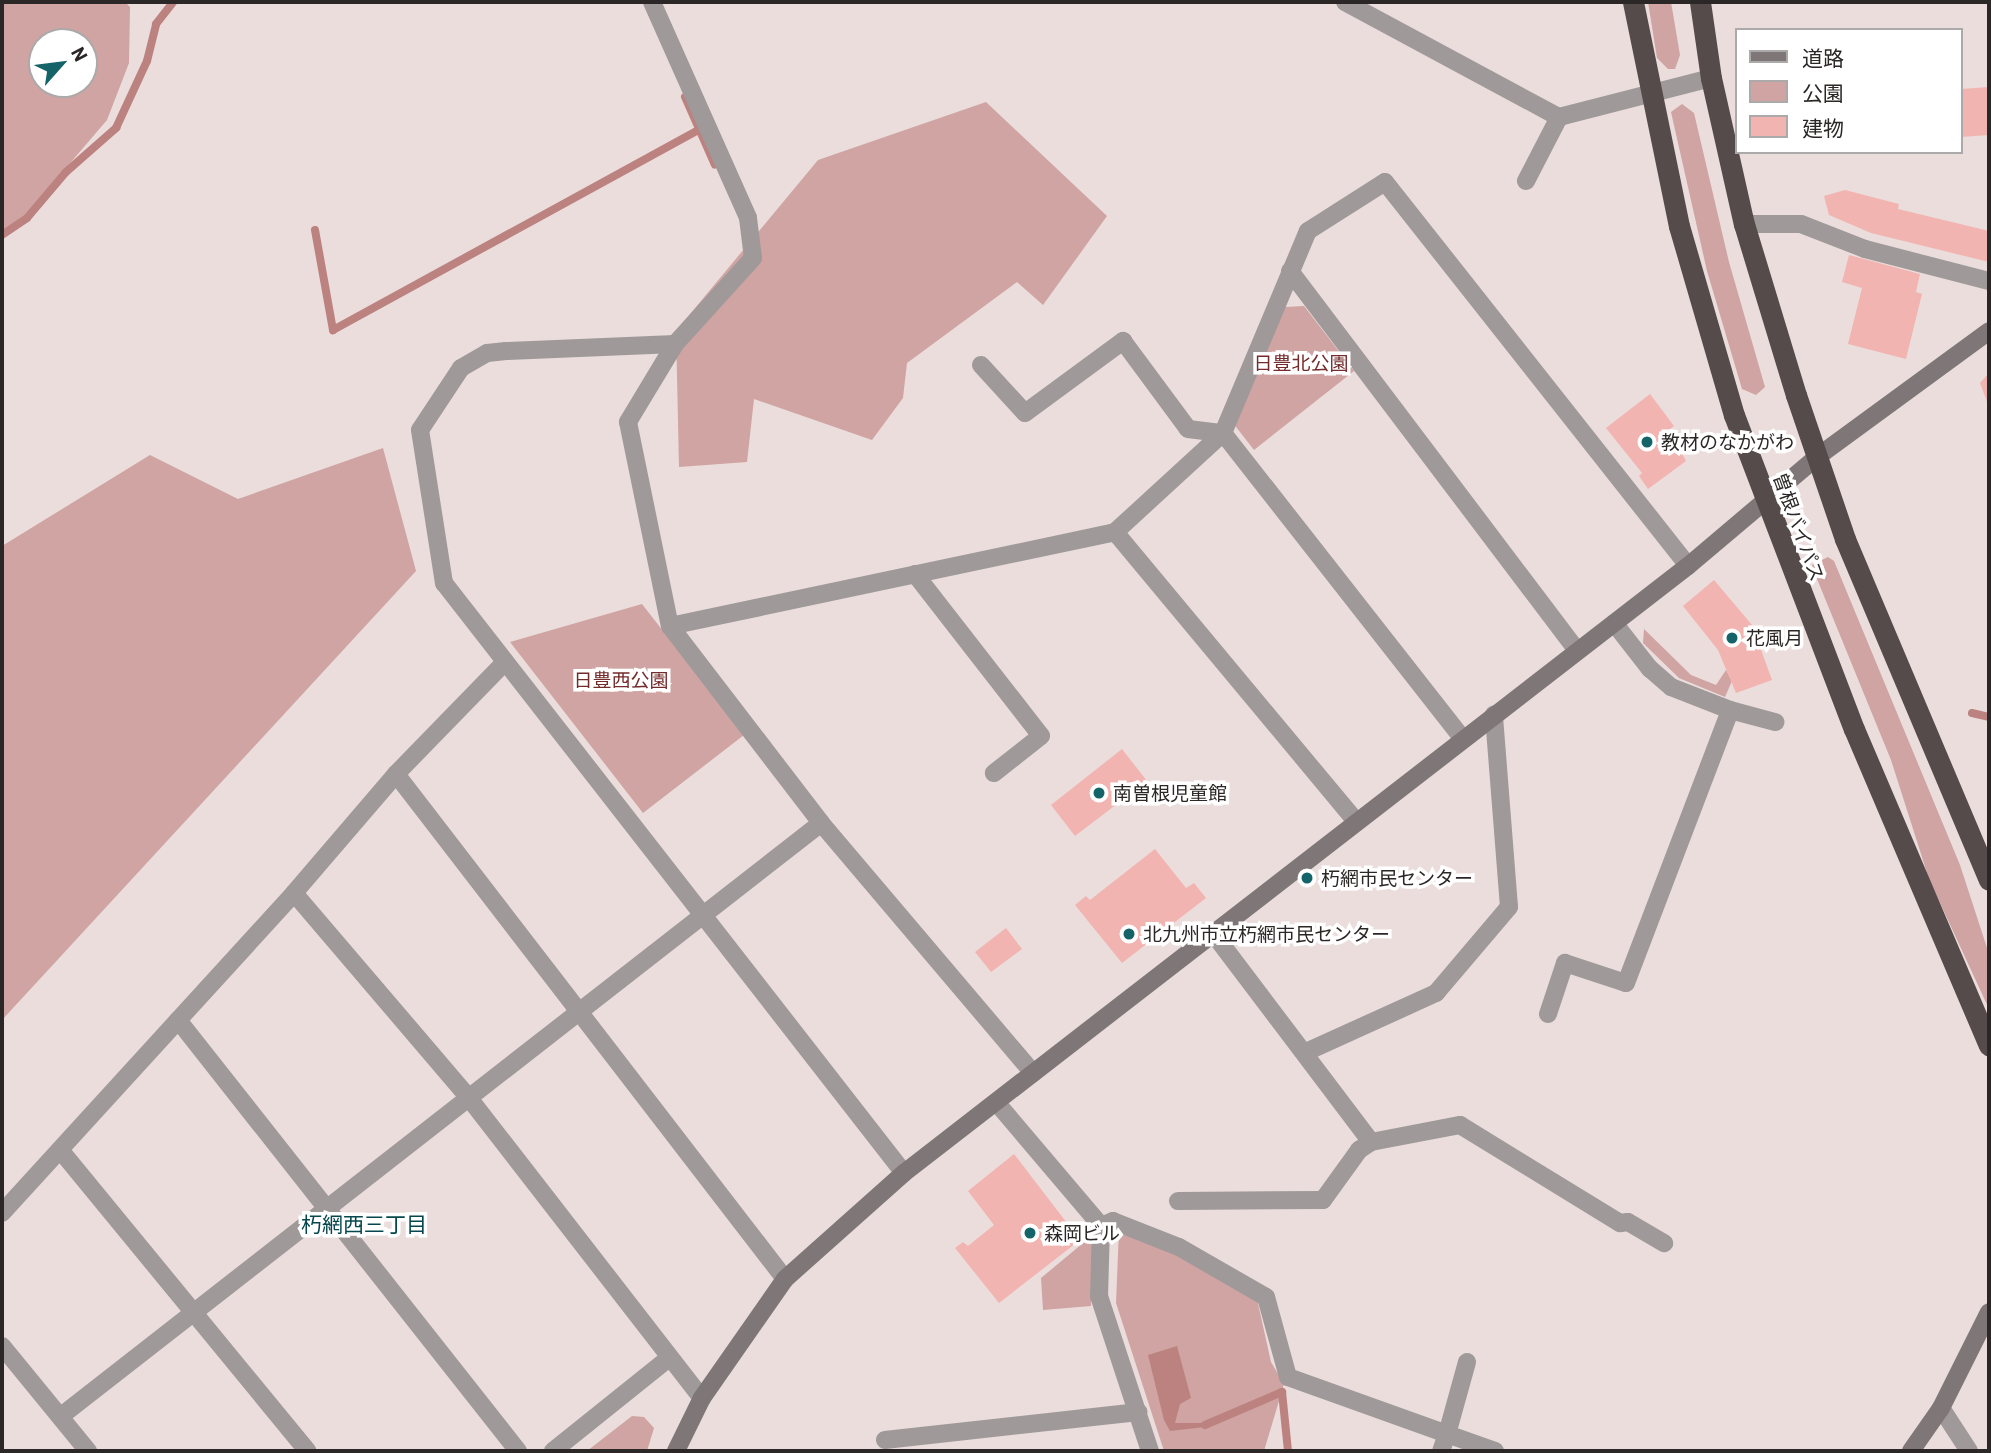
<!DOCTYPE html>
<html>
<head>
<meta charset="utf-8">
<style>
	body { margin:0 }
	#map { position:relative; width:1991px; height:1453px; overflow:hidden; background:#eadddc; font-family:Barlow,"Noto Sans JP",sans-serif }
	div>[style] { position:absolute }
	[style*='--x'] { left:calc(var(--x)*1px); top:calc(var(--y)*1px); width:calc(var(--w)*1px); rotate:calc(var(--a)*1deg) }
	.green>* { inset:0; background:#cfa4a2 }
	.water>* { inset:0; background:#bc827f }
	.stream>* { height:8px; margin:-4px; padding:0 4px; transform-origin:4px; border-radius:4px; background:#bc827f }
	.building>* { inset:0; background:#f2b4b0 }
	.street>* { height:18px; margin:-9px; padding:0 9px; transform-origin:9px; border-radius:9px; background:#9f9999 }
	.secondary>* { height:18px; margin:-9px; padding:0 9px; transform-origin:9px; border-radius:9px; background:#7f7777 }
	.highway>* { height:21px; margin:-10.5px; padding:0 10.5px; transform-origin:10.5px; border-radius:10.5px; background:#554b4a }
	.dots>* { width:19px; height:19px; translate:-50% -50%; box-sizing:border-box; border:4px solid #fff; border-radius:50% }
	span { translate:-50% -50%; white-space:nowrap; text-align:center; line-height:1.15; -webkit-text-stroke:7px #fff; paint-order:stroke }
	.park-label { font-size:19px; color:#732b2c }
	.poi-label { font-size:19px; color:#2c2727 }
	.left { translate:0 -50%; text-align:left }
	.street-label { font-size:19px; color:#2c2727 }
	.neighbourhood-label { font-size:21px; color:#05474c }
	.frame { position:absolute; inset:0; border:4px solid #2c2727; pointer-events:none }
	.legend { position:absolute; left:1735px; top:28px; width:228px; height:126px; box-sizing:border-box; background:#fff; border:2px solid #aba9a9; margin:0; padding:9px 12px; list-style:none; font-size:21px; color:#2c2727 }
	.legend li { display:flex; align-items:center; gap:14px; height:35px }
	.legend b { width:35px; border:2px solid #aba9a9 }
	.north { position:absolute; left:28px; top:28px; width:70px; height:70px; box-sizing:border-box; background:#fff; border:2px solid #aba9a9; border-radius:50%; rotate:62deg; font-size:19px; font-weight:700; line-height:28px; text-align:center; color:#2c2727 }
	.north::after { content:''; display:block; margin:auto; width:24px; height:32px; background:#146369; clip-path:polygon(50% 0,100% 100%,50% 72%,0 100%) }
</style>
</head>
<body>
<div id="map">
	<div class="green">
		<i style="clip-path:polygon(evenodd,2px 2px,125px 2px,130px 7px,129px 63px,107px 120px,24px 217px,2px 233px,2px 2px,84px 42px,84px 84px,42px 84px,42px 42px,84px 42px)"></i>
		<i style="clip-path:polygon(1648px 2px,1671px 2px,1680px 55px,1675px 69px,1668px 69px,1657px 58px)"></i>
		<i style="clip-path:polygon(986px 102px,1107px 216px,1043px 305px,1017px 282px,907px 363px,903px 398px,872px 440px,754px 399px,747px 462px,679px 467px,676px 331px,818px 160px)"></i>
		<i style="clip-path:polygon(1682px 104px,1694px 113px,1729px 262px,1765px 387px,1756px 395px,1742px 389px,1707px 271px,1671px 112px)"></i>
		<i style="clip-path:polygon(1304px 306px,1354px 371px,1254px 450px,1233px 423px,1285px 307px)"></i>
		<i style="clip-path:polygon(383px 448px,416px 571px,2px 1020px,2px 546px,150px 455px,238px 499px)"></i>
		<i style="clip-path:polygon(1828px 557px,1834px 561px,1960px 865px,1989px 954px,1989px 1009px,1929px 879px,1891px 760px,1815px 574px,1812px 565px)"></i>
		<i style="clip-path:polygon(642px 604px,744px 735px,643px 813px,510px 642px)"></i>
		<i style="clip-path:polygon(1644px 629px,1691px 675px,1716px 685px,1726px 670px,1732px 681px,1725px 697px,1679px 678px,1643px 643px)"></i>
		<i style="clip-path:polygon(1119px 1230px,1190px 1259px,1257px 1299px,1271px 1362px,1284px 1384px,1264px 1451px,1164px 1451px,1116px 1303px)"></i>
		<i style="clip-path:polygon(1094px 1234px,1091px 1306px,1043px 1310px,1041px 1278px)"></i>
		<i style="clip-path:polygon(632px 1416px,644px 1417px,654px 1428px,647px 1451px,587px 1451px)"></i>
	</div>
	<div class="water">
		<i style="clip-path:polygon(1177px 1346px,1191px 1398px,1180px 1404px,1175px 1423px,1205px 1423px,1205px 1427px,1170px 1431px,1164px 1420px,1148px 1355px)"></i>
	</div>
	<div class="stream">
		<i style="--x:685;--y:97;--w:74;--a:66.2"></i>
		<i style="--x:315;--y:230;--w:102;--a:79.8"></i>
		<i style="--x:333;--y:330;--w:416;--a:-28.7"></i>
		<i style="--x:2;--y:235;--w:30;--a:-34"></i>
		<i style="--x:27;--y:218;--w:60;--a:-49.7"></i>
		<i style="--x:66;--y:172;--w:67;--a:-41.3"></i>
		<i style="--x:116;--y:128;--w:74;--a:-65.2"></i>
		<i style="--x:147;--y:61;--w:38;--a:-76"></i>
		<i style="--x:156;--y:24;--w:28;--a:-52"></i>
		<i style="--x:1972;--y:713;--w:17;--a:13"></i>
		<i style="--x:1205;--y:1425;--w:84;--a:-23.2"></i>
		<i style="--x:1282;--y:1392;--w:59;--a:84.2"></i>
	</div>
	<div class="building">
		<i style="clip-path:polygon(1989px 87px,1989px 135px,1961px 137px,1961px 89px)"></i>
		<i style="clip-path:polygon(1845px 190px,1899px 204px,1898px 209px,1989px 231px,1989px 262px,1871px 233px,1829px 215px,1824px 196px)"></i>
		<i style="clip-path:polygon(1849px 255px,1920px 274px,1916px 292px,1922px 294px,1906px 359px,1848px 344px,1862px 288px,1842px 282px)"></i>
		<i style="clip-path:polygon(1989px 373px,1989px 407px,1980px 383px)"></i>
		<i style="clip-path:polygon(1650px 394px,1674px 426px,1669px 430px,1686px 461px,1648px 489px,1639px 476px,1642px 473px,1606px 428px)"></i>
		<i style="clip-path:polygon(1714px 580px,1752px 625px,1772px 680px,1736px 693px,1718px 650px,1683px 606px)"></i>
		<i style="clip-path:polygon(1122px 749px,1147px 781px,1075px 836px,1051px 805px)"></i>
		<i style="clip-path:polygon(1155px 849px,1186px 888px,1194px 883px,1206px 898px,1122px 963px,1075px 905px,1086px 896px,1090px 900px)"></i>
		<i style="clip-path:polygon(1006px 928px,1022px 949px,991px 972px,975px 952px)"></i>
		<i style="clip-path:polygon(1014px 1154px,1080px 1240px,999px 1303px,955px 1248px,963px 1242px,968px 1246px,994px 1225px,968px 1191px)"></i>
	</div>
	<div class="street">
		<i style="--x:652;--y:2;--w:236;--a:66"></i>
		<i style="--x:748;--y:218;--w:40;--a:82.9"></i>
		<i style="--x:753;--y:258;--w:116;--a:132.2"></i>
		<i style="--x:675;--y:344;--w:91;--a:121.1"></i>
		<i style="--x:628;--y:422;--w:208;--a:78.4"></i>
		<i style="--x:670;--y:626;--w:248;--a:52.5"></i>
		<i style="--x:821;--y:823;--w:328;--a:49.7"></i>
		<i style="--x:1345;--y:2;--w:243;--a:28.3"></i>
		<i style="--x:1559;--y:117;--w:157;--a:-14.4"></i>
		<i style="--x:1526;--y:181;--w:72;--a:-62.7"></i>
		<i style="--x:1744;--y:224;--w:57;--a:0"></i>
		<i style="--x:1801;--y:224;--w:69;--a:21.3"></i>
		<i style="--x:1865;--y:249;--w:128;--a:14.5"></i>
		<i style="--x:1290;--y:271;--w:475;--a:52.9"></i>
		<i style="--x:675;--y:344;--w:169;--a:177.6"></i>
		<i style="--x:506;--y:351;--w:19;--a:174"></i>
		<i style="--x:487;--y:353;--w:30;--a:150"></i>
		<i style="--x:461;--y:368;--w:74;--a:123.5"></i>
		<i style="--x:420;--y:430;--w:155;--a:81.1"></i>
		<i style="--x:444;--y:583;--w:748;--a:52.06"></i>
		<i style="--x:981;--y:365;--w:65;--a:47.5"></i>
		<i style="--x:1025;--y:413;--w:122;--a:-36.3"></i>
		<i style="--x:1123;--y:341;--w:109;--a:53.5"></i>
		<i style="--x:1188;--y:429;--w:35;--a:7"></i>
		<i style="--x:1223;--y:433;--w:387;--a:51.9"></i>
		<i style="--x:1115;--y:532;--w:376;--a:50.2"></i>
		<i style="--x:915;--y:574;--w:205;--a:52.1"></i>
		<i style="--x:1041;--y:736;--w:60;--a:141.8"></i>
		<i style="--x:670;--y:626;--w:455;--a:-11.9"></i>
		<i style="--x:1115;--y:532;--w:147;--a:-42.5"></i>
		<i style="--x:1223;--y:433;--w:219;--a:-67.2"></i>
		<i style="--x:1308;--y:231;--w:91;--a:-32.5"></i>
		<i style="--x:1385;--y:182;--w:489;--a:51.7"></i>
		<i style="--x:1730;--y:710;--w:47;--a:14.9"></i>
		<i style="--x:396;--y:774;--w:637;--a:52.39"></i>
		<i style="--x:294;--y:893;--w:270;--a:49.5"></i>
		<i style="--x:469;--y:1098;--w:380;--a:52.2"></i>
		<i style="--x:1213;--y:933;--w:262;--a:52.9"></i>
		<i style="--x:1548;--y:1014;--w:54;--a:-71.6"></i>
		<i style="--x:1565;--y:963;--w:64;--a:18.2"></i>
		<i style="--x:1626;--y:983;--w:292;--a:-69.1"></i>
		<i style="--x:1730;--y:710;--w:63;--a:-158.7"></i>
		<i style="--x:1671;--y:687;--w:28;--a:-139"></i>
		<i style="--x:1650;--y:669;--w:58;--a:-128"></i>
		<i style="--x:178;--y:1020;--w:549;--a:51.73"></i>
		<i style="--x:1306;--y:1052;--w:143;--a:-24.4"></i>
		<i style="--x:1436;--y:993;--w:113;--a:-49.7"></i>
		<i style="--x:1509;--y:907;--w:193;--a:-94.5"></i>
		<i style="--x:996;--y:1102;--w:162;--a:49.7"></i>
		<i style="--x:1101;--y:1226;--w:70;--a:91.6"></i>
		<i style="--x:1099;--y:1296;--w:163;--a:71.8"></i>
		<i style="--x:61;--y:1151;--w:388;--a:50.6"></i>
		<i style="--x:1178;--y:1201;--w:145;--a:-0.4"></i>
		<i style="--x:1323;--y:1200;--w:62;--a:-54.2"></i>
		<i style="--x:1359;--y:1150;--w:14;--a:-34"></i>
		<i style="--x:1371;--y:1142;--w:91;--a:-10.8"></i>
		<i style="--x:1460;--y:1125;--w:188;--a:31.5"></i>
		<i style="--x:1620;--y:1223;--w:8;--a:-7"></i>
		<i style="--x:1628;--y:1222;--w:42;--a:30.3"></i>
		<i style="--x:2;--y:1213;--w:433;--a:-47.6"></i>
		<i style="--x:294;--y:893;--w:157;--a:-49.4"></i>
		<i style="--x:396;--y:774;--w:156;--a:-45.8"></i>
		<i style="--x:1101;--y:1226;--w:13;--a:-23"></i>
		<i style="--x:1113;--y:1221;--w:71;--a:21.5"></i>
		<i style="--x:1179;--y:1247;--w:100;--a:29.9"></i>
		<i style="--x:1266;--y:1297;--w:83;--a:74.6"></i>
		<i style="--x:1288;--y:1377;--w:169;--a:19.7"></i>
		<i style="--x:1447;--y:1434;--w:18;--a:109"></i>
		<i style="--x:2;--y:1346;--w:136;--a:50.7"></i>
		<i style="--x:1467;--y:1362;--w:75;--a:105.5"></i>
		<i style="--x:1447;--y:1434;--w:51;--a:19.5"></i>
		<i style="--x:1941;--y:1408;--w:51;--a:56.9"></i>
		<i style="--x:61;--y:1416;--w:964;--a:-37.96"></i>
		<i style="--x:885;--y:1440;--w:255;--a:-6.3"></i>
		<i style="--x:553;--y:1451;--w:147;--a:-38.7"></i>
	</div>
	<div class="secondary">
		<i style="--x:676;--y:1451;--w:59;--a:-63.9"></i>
		<i style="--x:702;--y:1398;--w:145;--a:-55.1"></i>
		<i style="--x:785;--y:1279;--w:159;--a:-41.7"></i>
		<i style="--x:904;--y:1173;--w:992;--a:-37.75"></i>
		<i style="--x:1688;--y:566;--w:169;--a:-40.2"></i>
		<i style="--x:1817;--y:457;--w:213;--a:-36.2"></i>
		<i style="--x:1911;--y:1451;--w:52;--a:-55.1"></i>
		<i style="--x:1941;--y:1408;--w:107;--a:-63.4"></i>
	</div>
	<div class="highway">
		<i style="--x:1633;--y:2;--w:229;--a:78.4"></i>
		<i style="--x:1679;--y:226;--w:197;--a:73.8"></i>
		<i style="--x:1734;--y:415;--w:336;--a:69.1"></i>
		<i style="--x:1854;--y:729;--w:344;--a:66.9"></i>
		<i style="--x:1700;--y:2;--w:77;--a:81.8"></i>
		<i style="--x:1711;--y:78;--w:150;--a:77.3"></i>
		<i style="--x:1744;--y:224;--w:179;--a:73.1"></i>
		<i style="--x:1796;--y:395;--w:152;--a:71.2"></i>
		<i style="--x:1845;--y:539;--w:370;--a:67.1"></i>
	</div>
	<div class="dots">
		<i style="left:1647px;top:442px;background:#146369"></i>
		<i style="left:1732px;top:638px;background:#146369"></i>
		<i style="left:1099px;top:793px;background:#146369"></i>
		<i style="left:1307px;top:878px;background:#146369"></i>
		<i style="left:1129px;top:934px;background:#146369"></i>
		<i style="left:1030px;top:1233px;background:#146369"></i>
	</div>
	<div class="park-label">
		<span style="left:1301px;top:363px">日豊北公園</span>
		<span style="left:621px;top:680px">日豊西公園</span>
	</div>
	<div class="poi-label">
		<span class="left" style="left:1661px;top:442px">教材のなかがわ</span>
		<span class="left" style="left:1746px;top:638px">花風月</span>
		<span class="left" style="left:1113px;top:793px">南曽根児童館</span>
		<span class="left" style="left:1321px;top:878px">朽網市民センター</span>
		<span class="left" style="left:1143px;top:934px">北九州市立朽網市民センター</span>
		<span class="left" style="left:1044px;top:1233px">森岡ビル</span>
	</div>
	<div class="street-label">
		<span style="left:1799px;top:527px;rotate:70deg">曽根バイパス</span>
	</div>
	<div class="neighbourhood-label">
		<span style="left:364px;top:1224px">朽網西三丁目</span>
	</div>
	<div class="frame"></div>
	<ul class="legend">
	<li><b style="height:9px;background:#7f7777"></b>道路</li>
	<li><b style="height:19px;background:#cfa4a2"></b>公園</li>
	<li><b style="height:19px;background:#f2b4b0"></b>建物</li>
	</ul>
	<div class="north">N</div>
</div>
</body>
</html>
